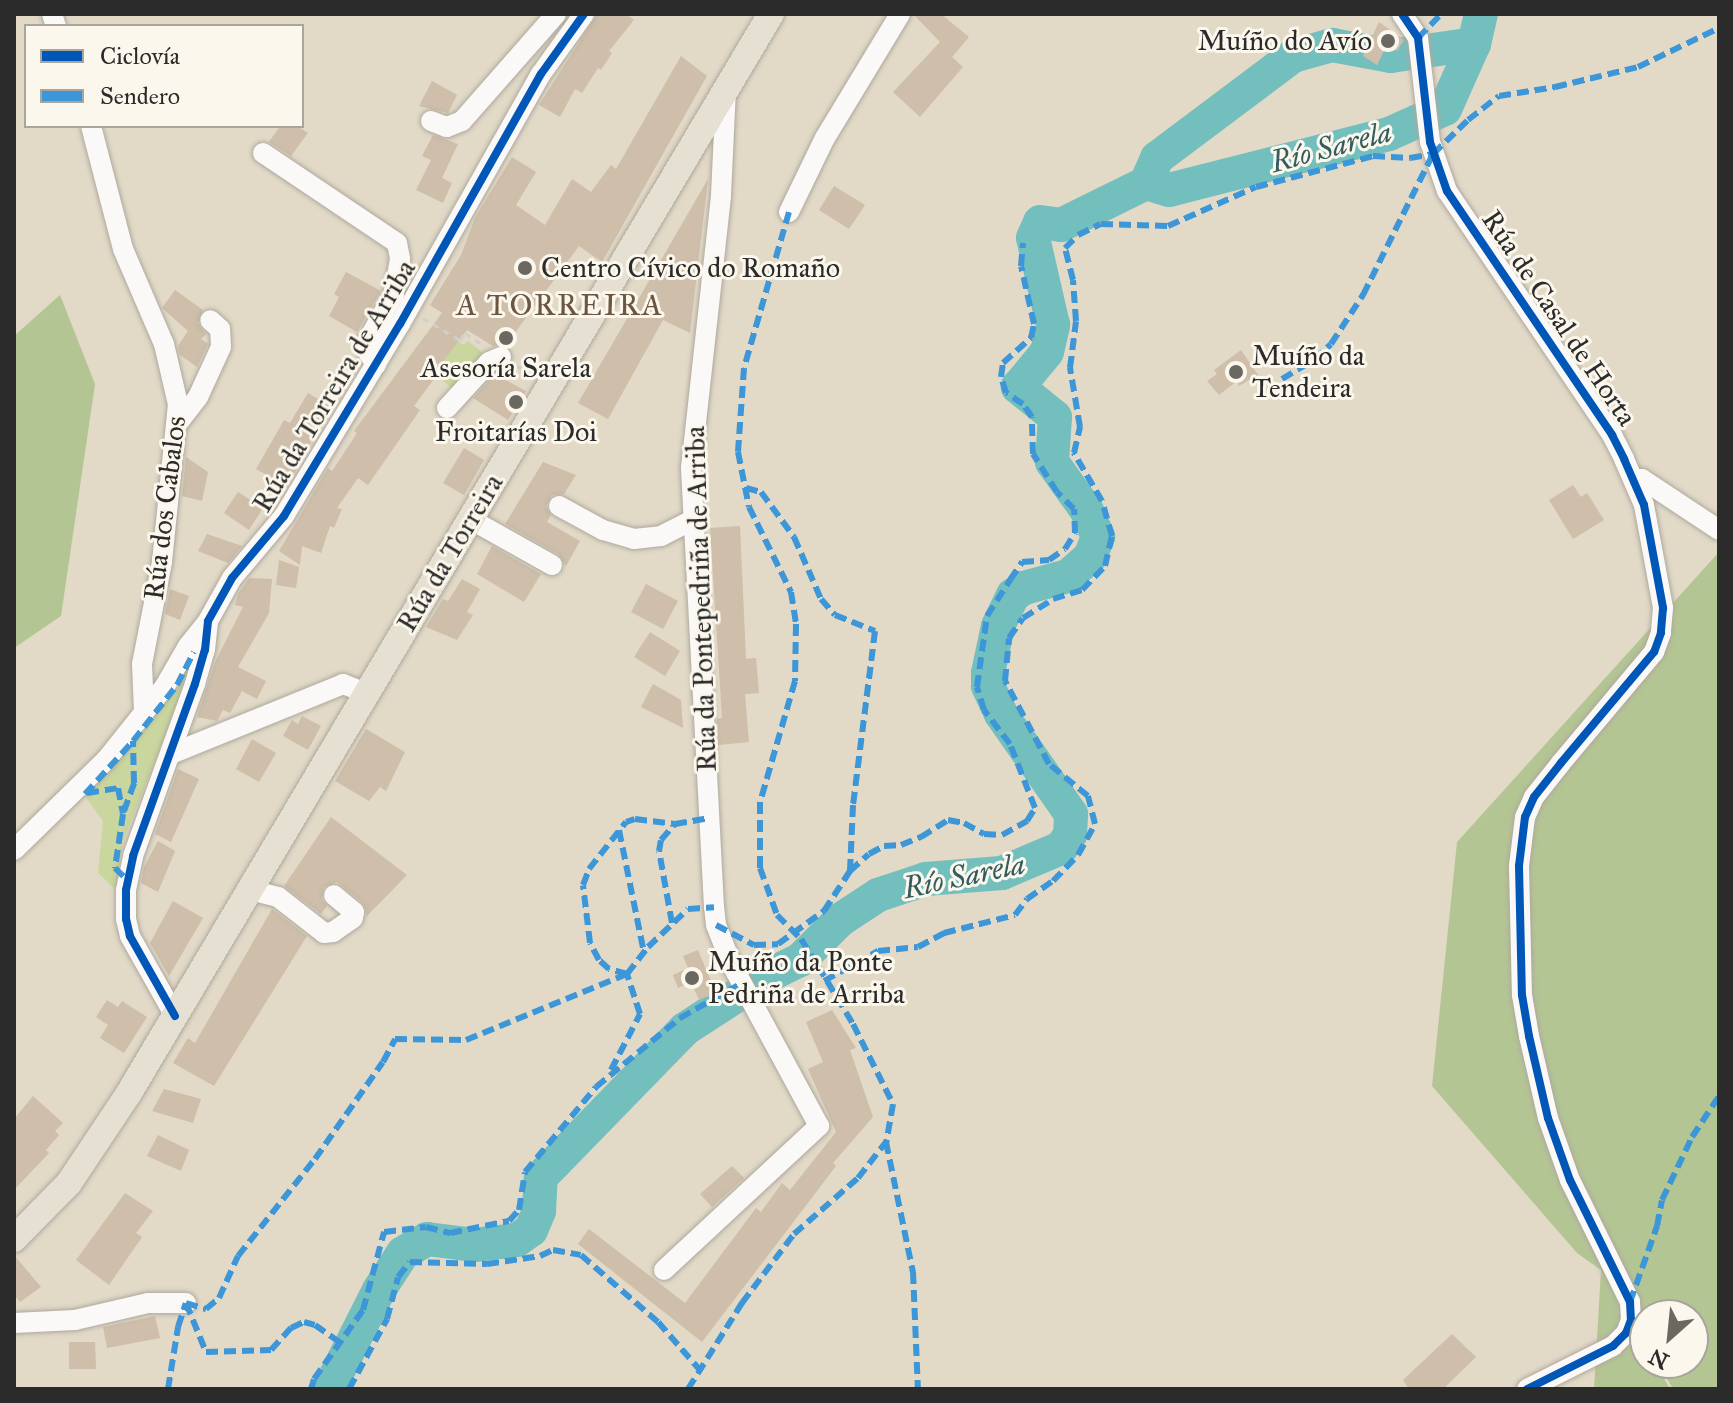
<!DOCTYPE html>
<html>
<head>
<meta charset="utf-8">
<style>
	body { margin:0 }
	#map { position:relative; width:1733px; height:1403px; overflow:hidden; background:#e2d9c7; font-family:"IM FELL Great Primer",serif }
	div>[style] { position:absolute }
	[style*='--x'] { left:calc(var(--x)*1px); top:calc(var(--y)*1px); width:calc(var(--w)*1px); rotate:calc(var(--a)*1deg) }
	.green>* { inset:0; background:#c9d69d }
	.forest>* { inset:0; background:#b4c594 }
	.river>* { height:34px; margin:-17px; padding:0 17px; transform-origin:17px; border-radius:17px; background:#73bfbe }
	.building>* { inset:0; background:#cebeaa }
	.path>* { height:3px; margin-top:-1.5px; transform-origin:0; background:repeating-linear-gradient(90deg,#d1cfca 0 6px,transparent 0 12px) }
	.roads { filter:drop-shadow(0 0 2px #aea99d) drop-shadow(0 0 2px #aea99d) }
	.minor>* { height:20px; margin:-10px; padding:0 10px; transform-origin:10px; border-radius:10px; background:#fbf9f7 }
	.major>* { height:26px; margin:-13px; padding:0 13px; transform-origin:13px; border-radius:13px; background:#e6e0d3 }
	.quiet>* { height:6px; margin-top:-3px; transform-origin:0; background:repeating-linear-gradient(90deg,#3c96d7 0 12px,transparent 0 18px) }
	.cycleway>* { height:8px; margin:-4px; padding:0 4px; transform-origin:4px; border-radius:4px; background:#0057b8 }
	.dots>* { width:22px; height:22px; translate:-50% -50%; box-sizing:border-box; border:4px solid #fbf7ec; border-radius:50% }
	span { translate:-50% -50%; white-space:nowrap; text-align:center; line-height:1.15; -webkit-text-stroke:6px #fbf7ec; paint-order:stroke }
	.poi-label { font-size:28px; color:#2b2b2b }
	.right { translate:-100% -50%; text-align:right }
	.left { translate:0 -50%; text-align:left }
	.street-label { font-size:28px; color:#2b2b2b }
	.water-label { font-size:30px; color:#345b5d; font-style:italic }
	.neighbourhood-label { font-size:30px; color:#6c5541; letter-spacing:2px }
	.frame { position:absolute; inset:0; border:16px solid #2b2b2b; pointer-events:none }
	.legend { position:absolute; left:24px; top:24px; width:280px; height:104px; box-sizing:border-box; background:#fbf7ec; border:2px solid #a8a59f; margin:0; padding:10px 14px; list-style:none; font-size:24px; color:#2b2b2b }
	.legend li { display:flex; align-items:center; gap:16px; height:40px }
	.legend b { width:40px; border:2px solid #a8a59f }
	.north { position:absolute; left:1629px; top:1299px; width:80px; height:80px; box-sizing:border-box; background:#fbf7ec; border:2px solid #a8a59f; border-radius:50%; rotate:207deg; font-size:22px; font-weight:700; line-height:32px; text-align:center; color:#2b2b2b }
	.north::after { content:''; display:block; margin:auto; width:28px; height:36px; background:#6b6862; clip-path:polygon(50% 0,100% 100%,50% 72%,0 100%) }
</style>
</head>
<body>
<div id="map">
	<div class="green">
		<i style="clip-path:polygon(458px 341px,464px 345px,468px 341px,488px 357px,459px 394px,434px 373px)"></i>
		<i style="clip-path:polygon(192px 660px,195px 661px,123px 841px,116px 890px,98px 873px,103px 821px,85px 796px,128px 750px,178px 686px)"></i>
	</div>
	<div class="forest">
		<i style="clip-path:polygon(60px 295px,95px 384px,61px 616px,14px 648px,14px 336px)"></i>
		<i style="clip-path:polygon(1719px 552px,1719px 1389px,1673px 1389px,1658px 1363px,1693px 1363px,1693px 1315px,1645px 1315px,1645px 1340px,1596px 1257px,1645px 1346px,1645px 1363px,1655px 1363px,1670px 1389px,1594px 1389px,1601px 1270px,1577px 1253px,1432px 1086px,1457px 842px)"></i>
	</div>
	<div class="river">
		<i style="--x:1146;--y:183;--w:24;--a:17"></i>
		<i style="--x:1169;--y:190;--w:227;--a:-14.3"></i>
		<i style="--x:1389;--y:134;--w:61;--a:-24.1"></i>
		<i style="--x:1445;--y:109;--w:71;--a:-66"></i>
		<i style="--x:329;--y:1389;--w:111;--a:-63.2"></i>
		<i style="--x:379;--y:1290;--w:44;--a:-57"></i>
		<i style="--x:403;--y:1253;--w:28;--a:-30"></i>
		<i style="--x:427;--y:1239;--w:47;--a:7.3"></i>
		<i style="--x:474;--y:1245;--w:43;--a:-6.6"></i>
		<i style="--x:517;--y:1240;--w:17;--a:-36"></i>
		<i style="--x:531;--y:1230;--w:21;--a:-67"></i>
		<i style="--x:539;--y:1211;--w:34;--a:-87"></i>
		<i style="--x:541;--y:1177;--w:206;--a:-45.8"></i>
		<i style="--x:685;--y:1029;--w:95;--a:-33"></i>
		<i style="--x:765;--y:977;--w:39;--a:-26"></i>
		<i style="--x:800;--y:960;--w:57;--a:-45"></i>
		<i style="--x:840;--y:920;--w:45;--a:-33.3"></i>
		<i style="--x:878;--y:895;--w:51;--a:-18.4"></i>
		<i style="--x:926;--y:879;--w:76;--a:-4.5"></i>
		<i style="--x:1002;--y:873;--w:64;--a:-23"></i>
		<i style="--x:1061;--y:848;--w:16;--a:-55"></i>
		<i style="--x:1070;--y:835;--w:21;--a:-87"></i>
		<i style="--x:1071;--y:814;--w:122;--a:-125"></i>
		<i style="--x:1001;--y:714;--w:31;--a:-115"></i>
		<i style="--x:988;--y:686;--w:13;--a:-90"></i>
		<i style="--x:988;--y:673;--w:48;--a:-78"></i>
		<i style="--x:998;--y:626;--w:34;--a:-64"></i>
		<i style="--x:1013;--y:595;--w:13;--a:-32"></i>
		<i style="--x:1024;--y:588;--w:46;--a:-15.3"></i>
		<i style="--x:1068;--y:576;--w:29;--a:-41"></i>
		<i style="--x:1090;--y:557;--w:22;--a:-68"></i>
		<i style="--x:1098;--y:537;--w:28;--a:-113"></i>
		<i style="--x:1087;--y:511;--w:60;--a:-125.5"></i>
		<i style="--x:1052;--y:462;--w:45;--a:-86.2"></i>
		<i style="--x:1055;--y:417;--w:48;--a:-141"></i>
		<i style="--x:1018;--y:387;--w:45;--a:-50.4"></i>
		<i style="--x:1047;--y:352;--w:28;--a:-77"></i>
		<i style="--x:1053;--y:325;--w:89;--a:-102.9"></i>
		<i style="--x:1033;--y:238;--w:17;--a:-66"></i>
		<i style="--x:1040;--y:222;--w:21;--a:8"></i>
		<i style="--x:1061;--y:225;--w:95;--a:-26.3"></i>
		<i style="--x:1146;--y:183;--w:27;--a:-66"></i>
		<i style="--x:1157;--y:158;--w:170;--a:-36.9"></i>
		<i style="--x:1293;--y:56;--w:41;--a:-15.8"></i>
		<i style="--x:1332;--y:45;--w:60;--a:10.6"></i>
		<i style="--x:1391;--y:56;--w:84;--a:-8.2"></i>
		<i style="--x:1474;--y:44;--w:31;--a:-77"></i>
	</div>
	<div class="building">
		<i style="clip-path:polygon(597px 14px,626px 14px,634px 20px,609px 51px,612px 53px,601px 70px,598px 68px,582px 93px,575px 89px,560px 117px,539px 105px)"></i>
		<i style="clip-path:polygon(913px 14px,941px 14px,969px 37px,952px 57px,963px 67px,920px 117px,893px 92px,940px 42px)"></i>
		<i style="clip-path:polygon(1379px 22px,1404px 40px,1397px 51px,1387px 45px,1377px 65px,1363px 56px)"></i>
		<i style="clip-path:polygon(681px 56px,707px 76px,602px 262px,579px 246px,506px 345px,493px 346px,467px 330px,434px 373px,437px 375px,414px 406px,420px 410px,368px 485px,358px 478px,337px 508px,342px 509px,334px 528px,330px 526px,321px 553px,302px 546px,300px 565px,279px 551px,328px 468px,332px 471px,357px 433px,354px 431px,442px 313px,430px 305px,461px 255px,475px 218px,512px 157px,536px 172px,516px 205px,545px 225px,572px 179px,591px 192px,611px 165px,616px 169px)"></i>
		<i style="clip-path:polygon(432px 81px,457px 95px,448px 113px,419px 106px)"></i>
		<i style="clip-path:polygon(280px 126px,297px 126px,308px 133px,291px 156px,269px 142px)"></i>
		<i style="clip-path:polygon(433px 135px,458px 144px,442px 178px,452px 183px,443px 203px,416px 190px,431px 160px,422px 156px)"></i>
		<i style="clip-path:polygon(708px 179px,690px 333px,663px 320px,608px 419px,578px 403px)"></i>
		<i style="clip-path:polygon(834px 186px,865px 205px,849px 229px,819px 210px)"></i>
		<i style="clip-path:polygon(346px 272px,381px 291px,357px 332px,329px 316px,339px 297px,334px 294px)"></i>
		<i style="clip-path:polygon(175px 290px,203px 310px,198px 323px,206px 334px,201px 339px,208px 344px,197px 367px,180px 355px,178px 346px,188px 331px,162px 308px)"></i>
		<i style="clip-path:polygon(1241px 350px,1258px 375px,1239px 386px,1237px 381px,1219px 395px,1207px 381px,1217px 374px,1214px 370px)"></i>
		<i style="clip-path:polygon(495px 374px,526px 391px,508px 420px,473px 398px)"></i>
		<i style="clip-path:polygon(308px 393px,330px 406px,287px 487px,256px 469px,284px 420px,290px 423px)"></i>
		<i style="clip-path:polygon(464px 448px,484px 460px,464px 495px,443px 483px)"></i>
		<i style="clip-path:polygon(186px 457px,208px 472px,202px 501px,182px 496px)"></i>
		<i style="clip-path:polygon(543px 462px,576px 475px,564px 494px,552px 495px,546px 506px,551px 515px,547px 522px,580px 541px,566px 566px,558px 554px,505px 524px)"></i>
		<i style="clip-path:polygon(1573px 485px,1581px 497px,1587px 493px,1604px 520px,1573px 539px,1549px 500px)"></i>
		<i style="clip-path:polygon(238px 492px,263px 508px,249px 530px,224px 513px)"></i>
		<i style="clip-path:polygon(740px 526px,746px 659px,756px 658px,759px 693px,745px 694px,749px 742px,718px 745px,717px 719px,722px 718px,710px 528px)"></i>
		<i style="clip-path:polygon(207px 534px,242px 546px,228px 563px,198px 551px)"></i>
		<i style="clip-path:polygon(492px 546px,541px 574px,524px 602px,477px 574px)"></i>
		<i style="clip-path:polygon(279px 560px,299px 567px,296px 588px,276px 585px)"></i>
		<i style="clip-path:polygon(249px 578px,272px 579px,269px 613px,238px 667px,266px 681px,257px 699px,242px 691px,230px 713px,223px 710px,217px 721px,197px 717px,215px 662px,243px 607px,235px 605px,238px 594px)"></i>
		<i style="clip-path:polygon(462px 579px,480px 589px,467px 612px,473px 615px,457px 640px,426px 627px,443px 599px,448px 601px)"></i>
		<i style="clip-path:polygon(646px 584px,678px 601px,663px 629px,631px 612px)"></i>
		<i style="clip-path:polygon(170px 589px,189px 596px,180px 620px,165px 614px)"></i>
		<i style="clip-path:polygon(650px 632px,680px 651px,665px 676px,634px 657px)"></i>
		<i style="clip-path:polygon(653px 684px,681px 700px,683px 728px,641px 707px)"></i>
		<i style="clip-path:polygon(302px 716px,321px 726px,308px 750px,283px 736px,292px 720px,298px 724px)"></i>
		<i style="clip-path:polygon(366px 729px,405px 752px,386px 791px,380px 787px,369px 801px,335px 781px)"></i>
		<i style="clip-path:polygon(252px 739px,276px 753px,259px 782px,236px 769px)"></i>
		<i style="clip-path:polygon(178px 769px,199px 779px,171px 842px,155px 834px)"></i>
		<i style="clip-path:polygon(331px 817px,407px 875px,367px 916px,363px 903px,337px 882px,324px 887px,322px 899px,327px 906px,321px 914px,284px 886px)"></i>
		<i style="clip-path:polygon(158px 841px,175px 851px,158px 892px,141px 883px,144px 867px)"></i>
		<i style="clip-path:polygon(173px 901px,203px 918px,169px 976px,150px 943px)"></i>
		<i style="clip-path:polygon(272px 909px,307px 936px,214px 1086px,173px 1063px,188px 1038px,195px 1043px)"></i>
		<i style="clip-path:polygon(698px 950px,716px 993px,699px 1000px,691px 982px,678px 988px,673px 975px,688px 968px,683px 956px)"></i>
		<i style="clip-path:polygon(107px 1000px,118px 1007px,122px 1001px,147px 1017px,124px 1053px,100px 1038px,108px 1025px,96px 1017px)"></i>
		<i style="clip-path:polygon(832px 1010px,856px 1048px,850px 1050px,873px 1117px,833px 1163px,836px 1166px,702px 1342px,578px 1244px,589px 1229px,685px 1303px,756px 1208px,761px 1212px,782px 1183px,790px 1190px,836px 1132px,808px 1069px,823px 1062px,806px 1022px)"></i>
		<i style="clip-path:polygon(164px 1089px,201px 1099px,193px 1123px,152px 1111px)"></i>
		<i style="clip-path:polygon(33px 1096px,63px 1123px,55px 1131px,59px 1135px,46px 1150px,49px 1153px,14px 1190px,14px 1119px)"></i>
		<i style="clip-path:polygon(158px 1135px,189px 1150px,181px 1171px,147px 1156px)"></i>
		<i style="clip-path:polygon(732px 1166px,744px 1178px,712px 1207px,700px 1194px)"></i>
		<i style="clip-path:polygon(125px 1193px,153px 1211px,136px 1233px,142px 1237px,109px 1285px,76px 1260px)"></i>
		<i style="clip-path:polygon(14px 1255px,41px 1287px,20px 1302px,14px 1295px)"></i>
		<i style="clip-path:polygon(155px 1316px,160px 1338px,107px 1348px,103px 1327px)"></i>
		<i style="clip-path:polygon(1452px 1334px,1476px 1357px,1443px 1389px,1409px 1389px,1403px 1380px)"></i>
		<i style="clip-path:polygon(69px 1342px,95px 1342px,96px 1369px,69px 1369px)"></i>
	</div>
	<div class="path">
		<i style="--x:423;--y:318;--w:43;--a:30.7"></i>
		<i style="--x:460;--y:340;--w:9;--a:-54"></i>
		<i style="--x:465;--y:333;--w:20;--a:33"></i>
		<i style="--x:516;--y:365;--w:17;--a:33"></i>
	</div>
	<div class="roads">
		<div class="minor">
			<i style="--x:52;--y:14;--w:13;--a:72"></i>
			<i style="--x:1402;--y:14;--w:29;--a:56"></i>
			<i style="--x:1418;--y:38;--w:105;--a:83.4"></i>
			<i style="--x:1430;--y:142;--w:52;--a:70.9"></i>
			<i style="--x:1447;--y:191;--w:295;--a:55.9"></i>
			<i style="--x:1612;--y:435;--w:27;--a:63"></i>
			<i style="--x:1624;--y:459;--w:50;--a:66.5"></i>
			<i style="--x:1644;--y:505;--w:105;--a:79.5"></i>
			<i style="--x:1663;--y:608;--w:25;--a:95"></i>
			<i style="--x:1661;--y:633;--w:20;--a:110"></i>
			<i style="--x:1654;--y:652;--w:145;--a:130"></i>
			<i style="--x:1561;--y:763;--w:43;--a:128.5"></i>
			<i style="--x:1534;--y:797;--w:22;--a:114"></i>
			<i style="--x:1525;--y:817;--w:49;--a:97"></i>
			<i style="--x:1519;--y:866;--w:129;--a:88.7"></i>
			<i style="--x:1522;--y:995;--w:42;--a:80.3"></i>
			<i style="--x:1529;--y:1036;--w:84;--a:77"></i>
			<i style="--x:1548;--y:1118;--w:66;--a:70.5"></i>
			<i style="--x:1570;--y:1180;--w:136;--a:63.8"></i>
			<i style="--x:1630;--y:1302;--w:18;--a:87"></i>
			<i style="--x:1631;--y:1320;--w:14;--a:111"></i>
			<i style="--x:1626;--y:1333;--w:18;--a:135"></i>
			<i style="--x:1613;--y:1346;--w:96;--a:153.4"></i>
			<i style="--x:431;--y:121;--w:17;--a:21"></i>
			<i style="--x:447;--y:127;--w:16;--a:-22"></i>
			<i style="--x:462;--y:121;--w:142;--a:-48.7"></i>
			<i style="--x:91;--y:126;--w:127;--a:75.4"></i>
			<i style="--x:123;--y:249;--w:103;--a:66.7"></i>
			<i style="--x:164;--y:344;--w:62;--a:76.9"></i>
			<i style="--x:178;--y:404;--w:159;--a:95.8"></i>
			<i style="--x:162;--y:562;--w:104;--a:101.1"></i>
			<i style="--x:142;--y:664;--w:47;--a:87.6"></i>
			<i style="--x:263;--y:153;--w:161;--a:33.9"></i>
			<i style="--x:397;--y:243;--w:16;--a:79"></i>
			<i style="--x:400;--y:259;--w:36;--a:100"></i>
			<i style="--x:394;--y:294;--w:53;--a:119.5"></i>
			<i style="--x:368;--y:340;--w:12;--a:90"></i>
			<i style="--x:368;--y:352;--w:15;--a:58"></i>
			<i style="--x:789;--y:212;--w:82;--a:-64.1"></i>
			<i style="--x:825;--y:138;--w:145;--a:-58.8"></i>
			<i style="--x:447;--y:408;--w:62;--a:-47.6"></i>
			<i style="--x:489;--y:362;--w:13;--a:-23"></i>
			<i style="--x:177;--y:424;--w:34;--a:-52"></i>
			<i style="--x:198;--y:397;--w:55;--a:-65.3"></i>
			<i style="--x:221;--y:347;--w:18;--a:-93"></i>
			<i style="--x:220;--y:329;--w:13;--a:-138"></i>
			<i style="--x:1633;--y:479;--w:9;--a:0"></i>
			<i style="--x:1642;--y:479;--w:92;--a:33.5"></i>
			<i style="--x:559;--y:506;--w:50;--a:28.6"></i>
			<i style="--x:603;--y:530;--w:32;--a:16"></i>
			<i style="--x:634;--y:539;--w:27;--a:-6"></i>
			<i style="--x:661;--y:536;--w:36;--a:-27"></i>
			<i style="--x:470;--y:519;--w:94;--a:29.3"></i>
			<i style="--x:171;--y:754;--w:186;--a:-22.1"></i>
			<i style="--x:343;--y:684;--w:26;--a:21"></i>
			<i style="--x:14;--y:850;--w:129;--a:-44.4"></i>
			<i style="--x:106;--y:760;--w:95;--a:-51.4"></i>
			<i style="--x:165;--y:686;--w:46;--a:-60.1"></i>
			<i style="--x:188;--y:646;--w:32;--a:-51"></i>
			<i style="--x:250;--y:890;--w:29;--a:14"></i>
			<i style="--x:278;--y:897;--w:58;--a:38"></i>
			<i style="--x:324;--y:933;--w:9;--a:-6"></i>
			<i style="--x:333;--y:932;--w:24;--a:-35"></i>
			<i style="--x:353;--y:918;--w:6;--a:-81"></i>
			<i style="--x:354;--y:912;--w:26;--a:-140"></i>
			<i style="--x:175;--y:1016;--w:92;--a:-119.4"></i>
			<i style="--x:130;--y:936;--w:17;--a:-103"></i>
			<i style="--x:126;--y:919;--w:29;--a:-90"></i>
			<i style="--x:126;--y:890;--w:35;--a:-78"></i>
			<i style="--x:133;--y:856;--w:183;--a:-70.2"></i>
			<i style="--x:195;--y:684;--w:35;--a:-74"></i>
			<i style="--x:205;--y:650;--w:29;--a:-84"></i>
			<i style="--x:208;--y:621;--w:49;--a:-60.8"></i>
			<i style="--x:232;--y:578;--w:81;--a:-50"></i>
			<i style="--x:284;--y:516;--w:224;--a:-58.9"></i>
			<i style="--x:400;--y:324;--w:287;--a:-60.6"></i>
			<i style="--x:541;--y:74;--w:74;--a:-54.4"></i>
			<i style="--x:664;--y:1270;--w:212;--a:-42.9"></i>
			<i style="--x:819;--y:1126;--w:185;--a:-118.4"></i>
			<i style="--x:731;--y:963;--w:41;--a:-111.5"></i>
			<i style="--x:716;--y:925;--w:18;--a:-96"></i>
			<i style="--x:714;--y:907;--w:440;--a:-93"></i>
			<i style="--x:691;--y:468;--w:275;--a:-83.7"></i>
			<i style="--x:721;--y:195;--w:105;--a:-87.3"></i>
			<i style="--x:14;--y:1323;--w:61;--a:-2.8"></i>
			<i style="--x:75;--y:1320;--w:75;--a:-13.1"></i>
			<i style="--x:148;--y:1303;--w:38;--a:0"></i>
		</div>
		<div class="major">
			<i style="--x:14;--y:1239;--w:78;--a:-45.5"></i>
			<i style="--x:69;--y:1183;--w:108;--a:-56.3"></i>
			<i style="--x:129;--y:1093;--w:1256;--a:-59.25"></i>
		</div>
	</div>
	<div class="quiet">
		<i style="--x:1418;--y:38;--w:33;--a:-46"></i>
		<i style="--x:789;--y:212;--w:162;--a:106.1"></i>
		<i style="--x:744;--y:368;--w:84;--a:94.1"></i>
		<i style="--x:738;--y:452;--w:56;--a:78.7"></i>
		<i style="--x:749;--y:507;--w:95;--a:63.7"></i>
		<i style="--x:791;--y:592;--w:32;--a:81"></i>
		<i style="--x:796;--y:624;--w:57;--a:91"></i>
		<i style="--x:795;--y:681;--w:126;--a:106.1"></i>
		<i style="--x:760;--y:802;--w:66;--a:90"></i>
		<i style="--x:760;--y:868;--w:50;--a:70.1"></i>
		<i style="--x:777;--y:915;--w:34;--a:45"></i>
		<i style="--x:801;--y:939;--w:32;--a:58"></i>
		<i style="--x:818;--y:966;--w:68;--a:58.9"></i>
		<i style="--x:853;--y:1024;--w:89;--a:63.4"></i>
		<i style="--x:893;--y:1104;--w:39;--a:100"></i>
		<i style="--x:886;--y:1142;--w:133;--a:78.3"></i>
		<i style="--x:913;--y:1272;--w:117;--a:87.6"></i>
		<i style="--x:1282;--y:379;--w:37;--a:-31"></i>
		<i style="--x:1314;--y:360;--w:23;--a:-43"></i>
		<i style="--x:1331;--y:344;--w:59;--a:-56.9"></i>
		<i style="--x:1363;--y:295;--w:157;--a:-63.6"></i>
		<i style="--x:1433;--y:154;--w:49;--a:-44.2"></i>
		<i style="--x:1468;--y:120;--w:39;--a:-38"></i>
		<i style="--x:1499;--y:96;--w:57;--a:-9.1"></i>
		<i style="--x:1555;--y:87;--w:85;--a:-13.5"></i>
		<i style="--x:1638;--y:67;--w:90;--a:-25.7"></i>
		<i style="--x:746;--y:488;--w:16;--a:15"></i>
		<i style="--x:761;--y:492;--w:56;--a:53.7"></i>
		<i style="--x:794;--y:537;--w:68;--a:66.5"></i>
		<i style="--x:821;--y:599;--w:21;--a:49"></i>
		<i style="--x:835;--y:615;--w:43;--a:21.8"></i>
		<i style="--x:875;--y:631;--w:175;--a:97.2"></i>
		<i style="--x:853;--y:805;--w:66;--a:92.6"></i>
		<i style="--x:87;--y:793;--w:31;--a:-9"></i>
		<i style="--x:118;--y:788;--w:26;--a:79"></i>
		<i style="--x:123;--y:814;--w:55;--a:98.4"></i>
		<i style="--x:115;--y:868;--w:18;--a:45"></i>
		<i style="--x:85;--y:794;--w:72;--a:-47.8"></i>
		<i style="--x:133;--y:741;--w:71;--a:-51.8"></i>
		<i style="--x:177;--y:685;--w:37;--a:-63"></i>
		<i style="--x:124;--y:811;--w:30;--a:-70"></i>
		<i style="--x:134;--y:783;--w:42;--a:-91.4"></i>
		<i style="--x:619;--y:830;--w:126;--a:78.5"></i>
		<i style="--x:672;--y:923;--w:73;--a:-100.2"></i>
		<i style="--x:659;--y:851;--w:11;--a:-80"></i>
		<i style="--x:661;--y:840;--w:21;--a:-49"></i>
		<i style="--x:716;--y:925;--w:43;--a:27.8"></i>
		<i style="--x:754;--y:945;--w:24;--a:-2"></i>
		<i style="--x:778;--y:944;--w:57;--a:-35.7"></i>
		<i style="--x:824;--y:911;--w:48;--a:-57"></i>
		<i style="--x:850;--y:871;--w:25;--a:-42"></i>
		<i style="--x:869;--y:854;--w:17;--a:-28"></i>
		<i style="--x:884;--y:846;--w:17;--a:-3"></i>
		<i style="--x:901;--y:845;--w:22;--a:-22"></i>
		<i style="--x:921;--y:837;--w:32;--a:-32"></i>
		<i style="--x:948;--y:820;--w:16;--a:11"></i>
		<i style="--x:964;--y:823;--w:23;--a:29"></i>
		<i style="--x:984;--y:834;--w:18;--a:3"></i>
		<i style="--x:1002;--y:835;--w:29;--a:-29"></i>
		<i style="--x:1027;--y:821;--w:15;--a:-58"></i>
		<i style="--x:1035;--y:808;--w:69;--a:-111.3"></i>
		<i style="--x:1010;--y:744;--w:43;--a:-127.4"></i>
		<i style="--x:984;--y:710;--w:24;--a:-107"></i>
		<i style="--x:977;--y:687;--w:72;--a:-82"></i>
		<i style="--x:987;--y:616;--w:43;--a:-57.4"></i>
		<i style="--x:1010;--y:580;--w:22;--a:-56"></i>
		<i style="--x:1022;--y:562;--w:27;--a:-4"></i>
		<i style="--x:1049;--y:560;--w:19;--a:-35"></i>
		<i style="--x:1065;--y:549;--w:19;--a:-58"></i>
		<i style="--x:1075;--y:533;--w:24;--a:-92"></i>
		<i style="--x:1074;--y:509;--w:24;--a:-135"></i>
		<i style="--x:1057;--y:492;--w:45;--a:-122.3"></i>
		<i style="--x:1033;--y:454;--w:37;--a:-92"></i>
		<i style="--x:1032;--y:417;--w:16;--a:-125"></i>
		<i style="--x:1023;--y:404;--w:20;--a:-147"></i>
		<i style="--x:1006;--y:393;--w:17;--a:-107"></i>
		<i style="--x:1001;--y:377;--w:14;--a:-82"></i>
		<i style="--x:1003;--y:363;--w:38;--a:-42"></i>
		<i style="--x:1031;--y:338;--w:14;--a:-78"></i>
		<i style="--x:1034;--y:324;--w:59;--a:-102.6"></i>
		<i style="--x:1021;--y:266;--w:23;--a:-85"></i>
		<i style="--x:627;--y:974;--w:19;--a:-164"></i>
		<i style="--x:609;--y:969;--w:13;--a:-138"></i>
		<i style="--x:599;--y:960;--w:19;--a:-118"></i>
		<i style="--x:590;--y:943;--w:58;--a:-96.9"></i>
		<i style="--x:583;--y:885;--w:17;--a:-69"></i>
		<i style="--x:589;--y:869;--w:60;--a:-51.8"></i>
		<i style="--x:626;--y:822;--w:9;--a:-18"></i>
		<i style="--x:635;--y:819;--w:40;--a:7.1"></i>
		<i style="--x:675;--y:824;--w:35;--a:-10"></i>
		<i style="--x:824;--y:981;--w:62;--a:-29.1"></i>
		<i style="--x:878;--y:951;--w:40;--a:-5.7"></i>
		<i style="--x:918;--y:947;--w:30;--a:-28"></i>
		<i style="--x:944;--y:933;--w:73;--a:-14.2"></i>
		<i style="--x:1015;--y:915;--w:20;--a:-53"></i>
		<i style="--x:1027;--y:899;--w:32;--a:-35"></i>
		<i style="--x:1053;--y:881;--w:36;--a:-46"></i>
		<i style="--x:1078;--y:855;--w:35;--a:-61"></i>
		<i style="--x:1095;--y:824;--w:29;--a:-104"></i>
		<i style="--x:1088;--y:796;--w:50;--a:-140.6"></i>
		<i style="--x:1049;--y:764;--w:94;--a:-117.9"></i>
		<i style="--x:1005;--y:681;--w:43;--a:-84.7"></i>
		<i style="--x:1009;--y:638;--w:24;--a:-55"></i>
		<i style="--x:1023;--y:618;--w:36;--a:-32"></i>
		<i style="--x:1053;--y:599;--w:30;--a:-17"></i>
		<i style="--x:1082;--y:590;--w:33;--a:-46"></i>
		<i style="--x:1105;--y:566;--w:31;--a:-77"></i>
		<i style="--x:1112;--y:536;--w:36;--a:-106"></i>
		<i style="--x:1102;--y:501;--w:56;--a:-120.3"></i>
		<i style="--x:1074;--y:453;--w:27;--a:-77"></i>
		<i style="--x:1080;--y:427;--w:60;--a:-99.6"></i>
		<i style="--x:1070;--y:368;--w:47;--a:-82.7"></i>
		<i style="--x:1076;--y:321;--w:41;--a:-94.2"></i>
		<i style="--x:1073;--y:280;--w:33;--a:-104"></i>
		<i style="--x:1065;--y:248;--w:18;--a:-45"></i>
		<i style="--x:1078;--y:235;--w:25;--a:-26"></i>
		<i style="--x:1101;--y:224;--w:67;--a:1.7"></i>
		<i style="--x:1168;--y:226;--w:96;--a:-23.9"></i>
		<i style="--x:1256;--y:187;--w:121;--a:-14.8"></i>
		<i style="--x:1373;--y:156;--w:37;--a:3"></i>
		<i style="--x:1410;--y:158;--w:23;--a:-10"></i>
		<i style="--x:611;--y:1070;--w:63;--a:-62.6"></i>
		<i style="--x:640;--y:1014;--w:42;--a:-108"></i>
		<i style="--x:627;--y:974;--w:34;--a:-52"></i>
		<i style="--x:648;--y:947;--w:55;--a:-43.5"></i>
		<i style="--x:688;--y:909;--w:26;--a:-4"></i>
		<i style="--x:1630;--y:1302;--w:81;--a:-70.4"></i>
		<i style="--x:1657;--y:1226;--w:26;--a:-79"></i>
		<i style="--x:1662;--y:1200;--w:70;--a:-64.5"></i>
		<i style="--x:1692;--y:1137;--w:49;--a:-56.6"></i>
		<i style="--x:186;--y:1303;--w:21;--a:17"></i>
		<i style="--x:206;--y:1309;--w:17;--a:-40"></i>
		<i style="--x:219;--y:1298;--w:46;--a:-65.7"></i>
		<i style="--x:238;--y:1256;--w:124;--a:-51.6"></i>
		<i style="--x:315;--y:1159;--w:118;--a:-55"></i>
		<i style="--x:383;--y:1062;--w:26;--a:-62"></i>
		<i style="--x:395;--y:1039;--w:71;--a:0.8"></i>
		<i style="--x:466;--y:1040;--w:174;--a:-22.3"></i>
		<i style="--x:186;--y:1303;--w:53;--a:67.8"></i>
		<i style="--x:206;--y:1352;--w:65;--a:-1.8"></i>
		<i style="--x:271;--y:1350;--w:30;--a:-48"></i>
		<i style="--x:291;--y:1328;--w:14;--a:-25"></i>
		<i style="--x:304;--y:1322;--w:11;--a:15"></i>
		<i style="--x:315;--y:1325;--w:29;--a:35"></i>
		<i style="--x:168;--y:1389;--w:63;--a:-80.8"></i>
		<i style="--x:178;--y:1327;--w:25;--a:-72"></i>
		<i style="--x:311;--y:1389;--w:10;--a:-73"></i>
		<i style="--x:314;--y:1379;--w:85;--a:-54.6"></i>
		<i style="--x:363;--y:1310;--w:81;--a:-74.9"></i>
		<i style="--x:384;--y:1232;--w:42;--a:-6.8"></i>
		<i style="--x:426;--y:1227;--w:25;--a:14"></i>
		<i style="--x:450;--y:1233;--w:60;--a:-11.5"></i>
		<i style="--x:509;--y:1221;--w:15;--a:-48"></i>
		<i style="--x:519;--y:1210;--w:38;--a:-81"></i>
		<i style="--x:525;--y:1172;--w:111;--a:-50.1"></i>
		<i style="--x:596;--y:1087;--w:109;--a:-39.4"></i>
		<i style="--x:680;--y:1018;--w:71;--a:-29.4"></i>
		<i style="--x:349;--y:1389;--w:80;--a:-61.5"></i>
		<i style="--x:387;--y:1319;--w:43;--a:-75.3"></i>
		<i style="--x:398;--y:1277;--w:19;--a:-51"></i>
		<i style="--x:410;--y:1262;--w:77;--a:1.5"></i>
		<i style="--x:487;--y:1264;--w:54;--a:-8.6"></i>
		<i style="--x:540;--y:1256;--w:14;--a:-25"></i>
		<i style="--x:553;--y:1250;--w:28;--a:10"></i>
		<i style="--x:581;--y:1255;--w:102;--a:41"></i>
		<i style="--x:658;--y:1322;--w:64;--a:48.8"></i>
		<i style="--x:688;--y:1389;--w:102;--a:-57.9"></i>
		<i style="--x:742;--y:1303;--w:86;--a:-53"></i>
		<i style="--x:794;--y:1234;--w:85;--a:-41.2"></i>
		<i style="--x:858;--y:1178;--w:46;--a:-52.1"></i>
	</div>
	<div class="cycleway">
		<i style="--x:1402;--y:14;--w:29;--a:56"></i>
		<i style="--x:1418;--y:38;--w:105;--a:83.4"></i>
		<i style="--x:1430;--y:142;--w:52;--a:70.9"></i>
		<i style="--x:1447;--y:191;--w:295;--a:55.9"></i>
		<i style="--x:1612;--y:435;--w:27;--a:63"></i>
		<i style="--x:1624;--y:459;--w:50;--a:66.5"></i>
		<i style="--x:1644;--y:505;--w:105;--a:79.5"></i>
		<i style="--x:1663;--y:608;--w:25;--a:95"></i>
		<i style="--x:1661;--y:633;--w:20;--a:110"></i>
		<i style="--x:1654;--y:652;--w:145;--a:130"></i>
		<i style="--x:1561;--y:763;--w:43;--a:128.5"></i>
		<i style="--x:1534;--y:797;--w:22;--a:114"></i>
		<i style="--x:1525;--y:817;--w:49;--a:97"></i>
		<i style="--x:1519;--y:866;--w:129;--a:88.7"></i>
		<i style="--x:1522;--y:995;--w:42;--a:80.3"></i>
		<i style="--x:1529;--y:1036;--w:84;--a:77"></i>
		<i style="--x:1548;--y:1118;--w:66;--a:70.5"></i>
		<i style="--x:1570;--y:1180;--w:136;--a:63.8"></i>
		<i style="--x:1630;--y:1302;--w:18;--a:87"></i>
		<i style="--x:1631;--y:1320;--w:14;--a:111"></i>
		<i style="--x:1626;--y:1333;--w:18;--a:135"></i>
		<i style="--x:1613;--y:1346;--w:96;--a:153.4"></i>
		<i style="--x:175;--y:1016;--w:92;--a:-119.4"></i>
		<i style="--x:130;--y:936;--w:17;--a:-103"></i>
		<i style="--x:126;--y:919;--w:29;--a:-90"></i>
		<i style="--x:126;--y:890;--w:35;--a:-78"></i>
		<i style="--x:133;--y:856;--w:183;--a:-70.2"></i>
		<i style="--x:195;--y:684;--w:35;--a:-74"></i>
		<i style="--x:205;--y:650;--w:29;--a:-84"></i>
		<i style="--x:208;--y:621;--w:49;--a:-60.8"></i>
		<i style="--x:232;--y:578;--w:81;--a:-50"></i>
		<i style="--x:284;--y:516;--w:224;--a:-58.9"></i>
		<i style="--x:400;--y:324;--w:287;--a:-60.6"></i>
		<i style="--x:541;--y:74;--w:74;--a:-54.4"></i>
	</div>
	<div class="dots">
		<i style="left:1388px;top:41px;background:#6b6862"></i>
		<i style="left:525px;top:268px;background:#6b6862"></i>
		<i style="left:506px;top:338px;background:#6b6862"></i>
		<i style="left:1236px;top:372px;background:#6b6862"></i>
		<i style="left:516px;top:402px;background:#6b6862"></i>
		<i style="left:692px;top:978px;background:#6b6862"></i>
	</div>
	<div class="poi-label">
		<span class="right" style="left:1372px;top:41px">Muíño do Avío</span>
		<span class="left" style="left:541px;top:268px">Centro Cívico do Romaño</span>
		<span class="left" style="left:1252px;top:372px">Muíño da<br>Tendeira</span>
		<span style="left:506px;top:368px">Asesoría Sarela</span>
		<span style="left:516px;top:432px">Froitarías Doi</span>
		<span class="left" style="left:708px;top:978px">Muíño da Ponte<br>Pedriña de Arriba</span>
	</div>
	<div class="street-label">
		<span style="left:1559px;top:318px;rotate:56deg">Rúa de Casal de Horta</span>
		<span style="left:334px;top:386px;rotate:-59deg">Rúa da Torreira de Arriba</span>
		<span style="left:165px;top:508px;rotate:-83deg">Rúa dos Cabalos</span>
		<span style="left:450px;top:553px;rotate:-59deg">Rúa da Torreira</span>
		<span style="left:701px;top:599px;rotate:-92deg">Rúa da Pontepedriña de Arriba</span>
	</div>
	<div class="water-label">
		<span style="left:1331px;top:147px;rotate:-15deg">Río Sarela</span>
		<span style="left:964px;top:876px;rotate:-12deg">Río Sarela</span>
	</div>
	<div class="neighbourhood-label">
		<span style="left:560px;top:305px">A TORREIRA</span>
	</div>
	<div class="frame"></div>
	<ul class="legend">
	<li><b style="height:10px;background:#0057b8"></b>Ciclovía</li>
	<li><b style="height:10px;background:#3c96d7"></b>Sendero</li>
	</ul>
	<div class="north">N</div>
</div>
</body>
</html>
